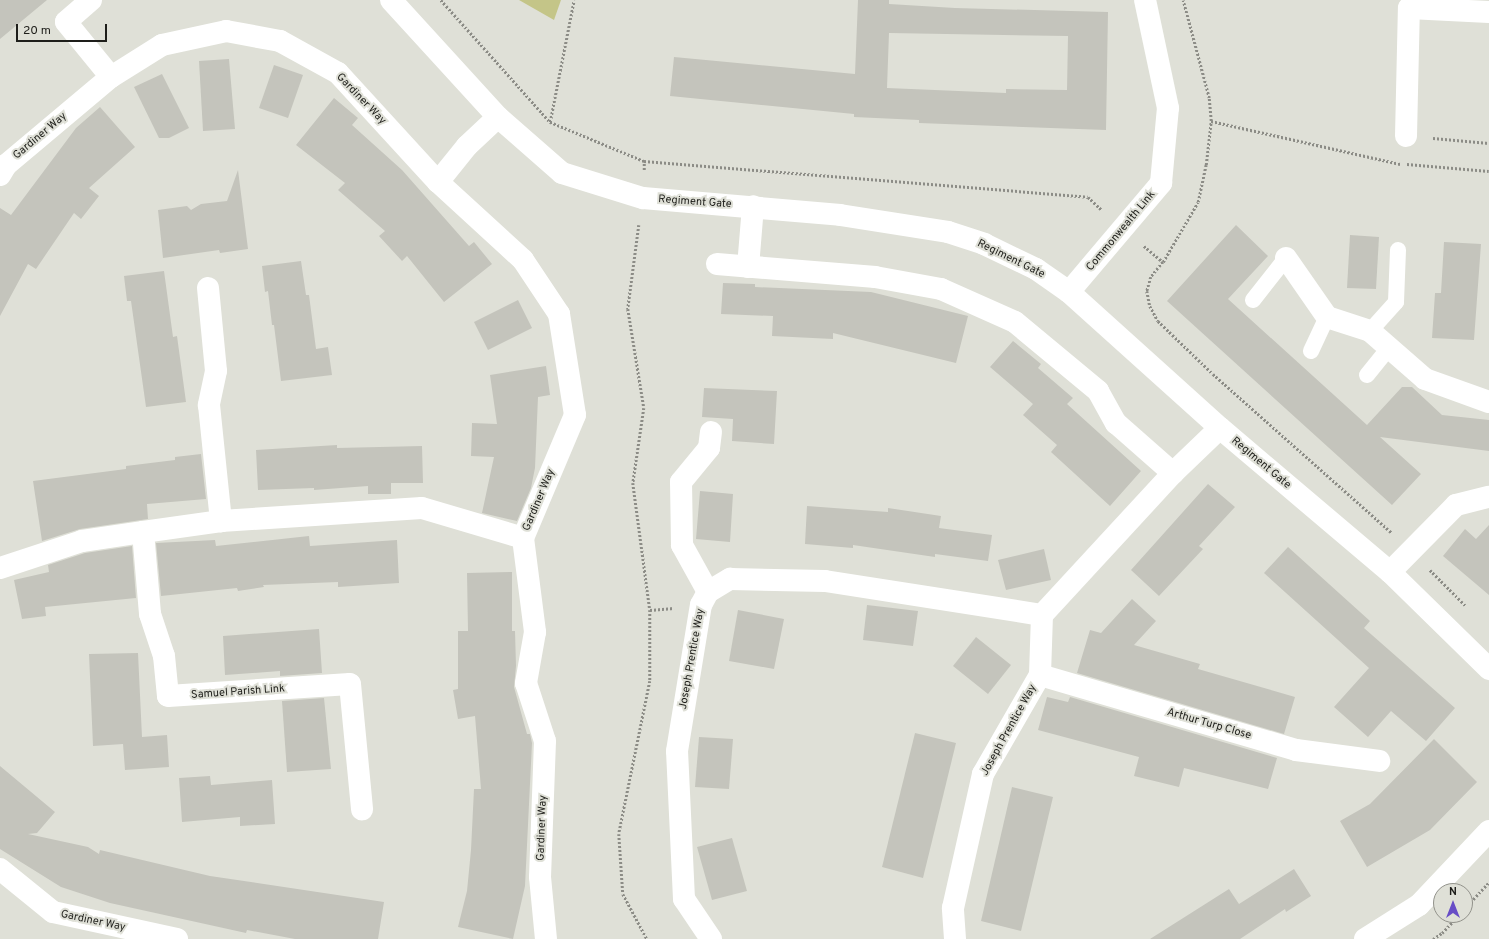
<!DOCTYPE html>
<html>
<head>
<meta charset="utf-8">
<style>
	body { margin:0 }
	#map { position:relative; width:1489px; height:939px; overflow:hidden; background:#dfe0d7; font-family:Overpass,sans-serif }
	div>[style] { position:absolute }
	[style*='--x'] { left:calc(var(--x)*1px); top:calc(var(--y)*1px); width:calc(var(--w)*1px); rotate:calc(var(--a)*1deg) }
	.green>* { inset:0; background:#c4c588 }
	.building>* { inset:0; background:#c4c4bc }
	.path>* { height:2.5px; margin-top:-1.25px; transform-origin:0; background:repeating-linear-gradient(90deg,#8c8c86 0 2px,transparent 0 4px) }
	.service>* { height:16px; margin:-8px; padding:0 8px; transform-origin:8px; border-radius:8px; background:#fff }
	.minor>* { height:22px; margin:-11px; padding:0 11px; transform-origin:11px; border-radius:11px; background:#fff }
	span { translate:-50% -50%; white-space:nowrap; text-align:center; line-height:1.15; -webkit-text-stroke:4px #dfe0d7; paint-order:stroke }
	.street-label { font-size:11px; color:#1e1e1a }
	.north { position:absolute; left:1433px; top:883px; width:40px; height:40px; box-sizing:border-box; background:#dfe0d7; border:1px solid #92928b; border-radius:50%; rotate:0deg; font-size:11px; font-weight:700; line-height:16px; text-align:center; color:#1e1e1a }
	.north::after { content:''; display:block; margin:auto; width:14px; height:18px; background:#674dc6; clip-path:polygon(50% 0,100% 100%,50% 72%,0 100%) }
	.scale { position:absolute; left:16px; top:24px; width:91px; height:18px; box-sizing:border-box; border:2px solid #1e1e1a; border-top:0; padding-left:5px; font-size:12px; line-height:14px; white-space:nowrap; color:#1e1e1a; -webkit-text-stroke:3px #dfe0d7; paint-order:stroke }
</style>
</head>
<body>
<div id="map">
	<div class="green">
		<i style="clip-path:polygon(519px 0,561px 0,554px 20px)"></i>
	</div>
	<div class="building">
		<i style="clip-path:polygon(0 0,47px 0,0 39px)"></i>
		<i style="clip-path:polygon(evenodd,858px 0,889px 0,889px 4px,955px 8px,1108px 12px,1106px 130px,919px 123px,919px 120px,854px 117px,854px 114px,670px 96px,674px 57px,855px 74px,858px 0,889px 33px,1068px 36px,1067px 90px,1006px 89px,1006px 93px,887px 88px,889px 33px)"></i>
		<i style="clip-path:polygon(229px 59px,235px 129px,203px 131px,199px 61px)"></i>
		<i style="clip-path:polygon(274px 65px,303px 75px,288px 118px,259px 108px)"></i>
		<i style="clip-path:polygon(162px 74px,189px 128px,169px 138px,159px 138px,134px 87px)"></i>
		<i style="clip-path:polygon(334px 98px,358px 118px,352px 125px,402px 170px,469px 246px,474px 242px,492px 264px,444px 302px,407px 256px,402px 261px,379px 236px,385px 231px,338px 190px,345px 183px,296px 145px)"></i>
		<i style="clip-path:polygon(100px 107px,135px 147px,89px 188px,99px 196px,81px 219px,74px 213px,36px 269px,28px 264px,0 316px,0 208px,11px 215px,76px 128px)"></i>
		<i style="clip-path:polygon(238px 170px,248px 249px,220px 253px,219px 250px,163px 258px,158px 210px,187px 206px,191px 210px,201px 204px,227px 201px)"></i>
		<i style="clip-path:polygon(1236px 225px,1268px 256px,1228px 299px,1367px 425px,1402px 387px,1412px 387px,1442px 415px,1489px 420px,1489px 451px,1380px 437px,1421px 474px,1392px 505px,1167px 301px)"></i>
		<i style="clip-path:polygon(1350px 235px,1379px 237px,1376px 289px,1347px 288px)"></i>
		<i style="clip-path:polygon(1444px 242px,1481px 244px,1474px 340px,1432px 338px,1435px 293px,1441px 293px)"></i>
		<i style="clip-path:polygon(301px 261px,306px 295px,309px 295px,316px 349px,328px 347px,332px 375px,281px 381px,274px 325px,272px 325px,268px 291px,265px 292px,262px 266px)"></i>
		<i style="clip-path:polygon(164px 271px,173px 337px,177px 336px,186px 402px,146px 407px,131px 301px,127px 301px,124px 276px)"></i>
		<i style="clip-path:polygon(723px 283px,755px 284px,755px 287px,871px 292px,968px 316px,956px 363px,833px 333px,833px 339px,772px 336px,773px 316px,721px 314px)"></i>
		<i style="clip-path:polygon(518px 300px,532px 328px,488px 350px,474px 322px)"></i>
		<i style="clip-path:polygon(1013px 341px,1041px 364px,1038px 368px,1073px 398px,1067px 404px,1141px 471px,1110px 506px,1051px 452px,1057px 445px,1023px 415px,1033px 404px,990px 367px)"></i>
		<i style="clip-path:polygon(546px 366px,550px 395px,538px 397px,535px 468px,531px 488px,517px 521px,482px 513px,494px 457px,471px 456px,472px 423px,497px 424px,490px 375px)"></i>
		<i style="clip-path:polygon(704px 388px,777px 391px,774px 444px,732px 441px,733px 419px,702px 417px)"></i>
		<i style="clip-path:polygon(337px 445px,337px 448px,422px 446px,423px 483px,391px 483px,391px 494px,368px 494px,368px 486px,314px 490px,314px 488px,258px 490px,256px 450px)"></i>
		<i style="clip-path:polygon(201px 454px,206px 499px,147px 504px,148px 519px,80px 529px,42px 541px,33px 481px,126px 469px,126px 466px,175px 460px,175px 457px)"></i>
		<i style="clip-path:polygon(1208px 484px,1235px 507px,1199px 546px,1203px 549px,1159px 596px,1131px 570px)"></i>
		<i style="clip-path:polygon(700px 491px,733px 494px,730px 542px,696px 539px)"></i>
		<i style="clip-path:polygon(807px 506px,888px 512px,888px 508px,941px 516px,939px 528px,992px 535px,988px 561px,935px 554px,935px 557px,853px 545px,853px 548px,805px 544px)"></i>
		<i style="clip-path:polygon(1489px 525px,1489px 595px,1443px 556px,1465px 529px,1476px 539px)"></i>
		<i style="clip-path:polygon(309px 536px,310px 546px,397px 540px,399px 583px,338px 587px,338px 582px,263px 585px,264px 587px,238px 591px,237px 588px,161px 596px,156px 543px,215px 540px,216px 546px)"></i>
		<i style="clip-path:polygon(132px 546px,136px 598px,45px 607px,46px 616px,22px 619px,14px 580px,49px 572px,48px 565px,85px 553px)"></i>
		<i style="clip-path:polygon(1288px 547px,1370px 621px,1364px 628px,1455px 708px,1426px 741px,1391px 711px,1368px 737px,1334px 707px,1369px 668px,1264px 573px)"></i>
		<i style="clip-path:polygon(1044px 549px,1051px 580px,1006px 590px,998px 560px)"></i>
		<i style="clip-path:polygon(512px 572px,512px 631px,515px 631px,516px 666px,514px 687px,527px 734px,530px 734px,532px 743px,525px 886px,513px 939px,458px 927px,467px 891px,471px 850px,474px 789px,481px 789px,475px 716px,458px 719px,453px 690px,458px 689px,458px 631px,468px 631px,467px 573px)"></i>
		<i style="clip-path:polygon(1132px 599px,1156px 621px,1134px 645px,1200px 664px,1198px 669px,1295px 697px,1284px 734px,1077px 673px,1090px 630px,1101px 633px)"></i>
		<i style="clip-path:polygon(867px 605px,918px 611px,913px 646px,863px 640px)"></i>
		<i style="clip-path:polygon(738px 610px,784px 619px,774px 669px,729px 661px)"></i>
		<i style="clip-path:polygon(319px 629px,322px 673px,280px 676px,280px 671px,225px 675px,223px 636px)"></i>
		<i style="clip-path:polygon(976px 637px,1011px 665px,988px 694px,953px 666px)"></i>
		<i style="clip-path:polygon(138px 653px,142px 737px,167px 735px,169px 767px,125px 770px,123px 744px,93px 746px,89px 654px)"></i>
		<i style="clip-path:polygon(1047px 697px,1068px 702px,1070px 697px,1277px 758px,1268px 789px,1184px 768px,1179px 787px,1134px 776px,1139px 757px,1038px 730px)"></i>
		<i style="clip-path:polygon(324px 698px,331px 769px,287px 772px,282px 701px)"></i>
		<i style="clip-path:polygon(915px 733px,956px 743px,923px 878px,882px 867px)"></i>
		<i style="clip-path:polygon(699px 737px,733px 739px,729px 789px,695px 787px)"></i>
		<i style="clip-path:polygon(1434px 739px,1477px 782px,1430px 830px,1367px 867px,1340px 821px,1370px 804px)"></i>
		<i style="clip-path:polygon(0 766px,55px 812px,37px 833px,28px 834px,88px 847px,99px 854px,100px 850px,210px 876px,384px 902px,378px 939px,295px 939px,247px 930px,246px 933px,110px 903px,61px 887px,0 849px)"></i>
		<i style="clip-path:polygon(210px 776px,211px 785px,272px 780px,275px 824px,240px 826px,240px 817px,182px 822px,179px 778px)"></i>
		<i style="clip-path:polygon(1012px 787px,1053px 797px,1021px 931px,981px 921px)"></i>
		<i style="clip-path:polygon(732px 838px,747px 891px,712px 900px,697px 847px)"></i>
		<i style="clip-path:polygon(1294px 869px,1311px 896px,1286px 912px,1285px 909px,1240px 939px,1150px 939px,1229px 889px,1239px 904px)"></i>
	</div>
	<div class="path">
		<i style="--x:441;--y:0;--w:164;--a:48.2"></i>
		<i style="--x:550;--y:122;--w:102;--a:22.5"></i>
		<i style="--x:644;--y:161;--w:445;--a:4.6"></i>
		<i style="--x:1088;--y:197;--w:19;--a:43"></i>
		<i style="--x:1211;--y:121;--w:194;--a:12.8"></i>
		<i style="--x:550;--y:122;--w:124;--a:-78.9"></i>
		<i style="--x:1433;--y:138;--w:56;--a:5.1"></i>
		<i style="--x:1407;--y:164;--w:82;--a:4.9"></i>
		<i style="--x:644;--y:170;--w:9;--a:-90"></i>
		<i style="--x:639;--y:225;--w:85;--a:97.5"></i>
		<i style="--x:628;--y:309;--w:100;--a:80.8"></i>
		<i style="--x:644;--y:408;--w:76;--a:98.3"></i>
		<i style="--x:633;--y:483;--w:128;--a:82.4"></i>
		<i style="--x:650;--y:610;--w:71;--a:90"></i>
		<i style="--x:650;--y:681;--w:156;--a:101.5"></i>
		<i style="--x:619;--y:834;--w:60;--a:86.2"></i>
		<i style="--x:623;--y:894;--w:51;--a:61.9"></i>
		<i style="--x:1144;--y:246;--w:25;--a:40"></i>
		<i style="--x:1163;--y:262;--w:19;--a:129"></i>
		<i style="--x:1151;--y:277;--w:15;--a:106"></i>
		<i style="--x:1147;--y:291;--w:15;--a:79"></i>
		<i style="--x:1150;--y:306;--w:17;--a:62"></i>
		<i style="--x:1158;--y:321;--w:76;--a:43.9"></i>
		<i style="--x:1213;--y:374;--w:239;--a:41.6"></i>
		<i style="--x:1163;--y:262;--w:69;--a:-59.7"></i>
		<i style="--x:1198;--y:202;--w:38;--a:-78"></i>
		<i style="--x:1206;--y:165;--w:44;--a:-83.5"></i>
		<i style="--x:1211;--y:121;--w:23;--a:-95"></i>
		<i style="--x:1209;--y:98;--w:101;--a:-104.9"></i>
		<i style="--x:1430;--y:570;--w:51;--a:45"></i>
		<i style="--x:650;--y:610;--w:24;--a:-5"></i>
		<i style="--x:1465;--y:908;--w:35;--a:-47"></i>
		<i style="--x:1433;--y:939;--w:11;--a:-34"></i>
		<i style="--x:1442;--y:933;--w:25;--a:-47"></i>
	</div>
	<div class="service">
		<i style="--x:1253;--y:300;--w:53;--a:-51.8"></i>
		<i style="--x:1370;--y:331;--w:39;--a:-48"></i>
		<i style="--x:1396;--y:302;--w:52;--a:-87.8"></i>
		<i style="--x:1311;--y:351;--w:38;--a:-65"></i>
		<i style="--x:1367;--y:375;--w:35;--a:-51"></i>
	</div>
	<div class="minor">
		<i style="--x:91;--y:0;--w:33;--a:139"></i>
		<i style="--x:66;--y:22;--w:71;--a:50.7"></i>
		<i style="--x:391;--y:0;--w:159;--a:47.6"></i>
		<i style="--x:498;--y:117;--w:85;--a:41.2"></i>
		<i style="--x:562;--y:173;--w:85;--a:17.2"></i>
		<i style="--x:643;--y:198;--w:198;--a:4.9"></i>
		<i style="--x:840;--y:215;--w:109;--a:8.9"></i>
		<i style="--x:948;--y:232;--w:38;--a:18"></i>
		<i style="--x:984;--y:244;--w:58;--a:25.7"></i>
		<i style="--x:1036;--y:269;--w:40;--a:34.9"></i>
		<i style="--x:1069;--y:292;--w:203;--a:42"></i>
		<i style="--x:1220;--y:428;--w:223;--a:40.3"></i>
		<i style="--x:1390;--y:572;--w:139;--a:44.4"></i>
		<i style="--x:1406;--y:136;--w:128;--a:-88.7"></i>
		<i style="--x:1409;--y:8;--w:80;--a:2.9"></i>
		<i style="--x:0;--y:175;--w:12;--a:-59"></i>
		<i style="--x:6;--y:165;--w:137;--a:-40"></i>
		<i style="--x:111;--y:77;--w:60;--a:-32.1"></i>
		<i style="--x:162;--y:45;--w:66;--a:-12.3"></i>
		<i style="--x:226;--y:31;--w:55;--a:10.5"></i>
		<i style="--x:280;--y:41;--w:66;--a:28.9"></i>
		<i style="--x:338;--y:73;--w:148;--a:47.5"></i>
		<i style="--x:438;--y:182;--w:115;--a:42.5"></i>
		<i style="--x:523;--y:260;--w:65;--a:56.3"></i>
		<i style="--x:559;--y:314;--w:102;--a:81"></i>
		<i style="--x:575;--y:415;--w:134;--a:112.9"></i>
		<i style="--x:523;--y:538;--w:95;--a:82.7"></i>
		<i style="--x:535;--y:632;--w:52;--a:100"></i>
		<i style="--x:526;--y:683;--w:61;--a:71.9"></i>
		<i style="--x:545;--y:741;--w:136;--a:92.1"></i>
		<i style="--x:540;--y:877;--w:62;--a:84.5"></i>
		<i style="--x:438;--y:182;--w:46;--a:-51.1"></i>
		<i style="--x:467;--y:146;--w:42;--a:-43.1"></i>
		<i style="--x:1286;--y:258;--w:72;--a:55.2"></i>
		<i style="--x:1327;--y:317;--w:45;--a:18"></i>
		<i style="--x:1370;--y:331;--w:73;--a:41.1"></i>
		<i style="--x:1425;--y:379;--w:68;--a:19.8"></i>
		<i style="--x:717;--y:264;--w:159;--a:4.7"></i>
		<i style="--x:875;--y:277;--w:67;--a:10.3"></i>
		<i style="--x:941;--y:289;--w:81;--a:24"></i>
		<i style="--x:1015;--y:322;--w:108;--a:39.7"></i>
		<i style="--x:1098;--y:391;--w:37;--a:61"></i>
		<i style="--x:1116;--y:423;--w:76;--a:41.3"></i>
		<i style="--x:748;--y:267;--w:61;--a:-85.3"></i>
		<i style="--x:208;--y:288;--w:83;--a:84.5"></i>
		<i style="--x:216;--y:371;--w:35;--a:102"></i>
		<i style="--x:209;--y:405;--w:117;--a:84.1"></i>
		<i style="--x:1069;--y:292;--w:143;--a:-49.8"></i>
		<i style="--x:1161;--y:183;--w:75;--a:-84.7"></i>
		<i style="--x:1168;--y:108;--w:110;--a:-102"></i>
		<i style="--x:143;--y:532;--w:82;--a:85.1"></i>
		<i style="--x:150;--y:614;--w:44;--a:71.6"></i>
		<i style="--x:164;--y:656;--w:40;--a:84.3"></i>
		<i style="--x:168;--y:696;--w:182;--a:-3.8"></i>
		<i style="--x:350;--y:684;--w:126;--a:84.5"></i>
		<i style="--x:0;--y:568;--w:86;--a:-18.2"></i>
		<i style="--x:82;--y:541;--w:62;--a:-8.4"></i>
		<i style="--x:143;--y:532;--w:79;--a:-8"></i>
		<i style="--x:221;--y:521;--w:201;--a:-3.7"></i>
		<i style="--x:422;--y:508;--w:105;--a:16.5"></i>
		<i style="--x:1390;--y:572;--w:94;--a:-45.4"></i>
		<i style="--x:1456;--y:505;--w:34;--a:-14"></i>
		<i style="--x:708;--y:592;--w:54;--a:-119"></i>
		<i style="--x:682;--y:545;--w:63;--a:-90.9"></i>
		<i style="--x:681;--y:482;--w:44;--a:-50.5"></i>
		<i style="--x:709;--y:448;--w:16;--a:-83"></i>
		<i style="--x:1040;--y:675;--w:267;--a:16.3"></i>
		<i style="--x:1296;--y:750;--w:84;--a:7.5"></i>
		<i style="--x:0;--y:869;--w:68;--a:39.1"></i>
		<i style="--x:53;--y:912;--w:127;--a:12.3"></i>
		<i style="--x:711;--y:939;--w:48;--a:-124"></i>
		<i style="--x:684;--y:899;--w:148;--a:-92.7"></i>
		<i style="--x:677;--y:751;--w:148;--a:-80.7"></i>
		<i style="--x:701;--y:605;--w:15;--a:-62"></i>
		<i style="--x:708;--y:592;--w:26;--a:-31"></i>
		<i style="--x:730;--y:579;--w:95;--a:1.2"></i>
		<i style="--x:825;--y:581;--w:220;--a:8.9"></i>
		<i style="--x:955;--y:939;--w:31;--a:-94"></i>
		<i style="--x:953;--y:908;--w:137;--a:-77.4"></i>
		<i style="--x:983;--y:774;--w:114;--a:-60.1"></i>
		<i style="--x:1040;--y:675;--w:60;--a:-88.1"></i>
		<i style="--x:1042;--y:615;--w:193;--a:-47.3"></i>
		<i style="--x:1173;--y:473;--w:65;--a:-43.8"></i>
		<i style="--x:1365;--y:939;--w:64;--a:-32.2"></i>
		<i style="--x:1419;--y:905;--w:102;--a:-46.6"></i>
	</div>
	<div class="street-label">
		<span style="left:361px;top:99px;rotate:46deg">Gardiner Way</span>
		<span style="left:40px;top:136px;rotate:-40deg">Gardiner Way</span>
		<span style="left:695px;top:202px;rotate:4deg">Regiment Gate</span>
		<span style="left:1121px;top:231px;rotate:-50deg">Commonwealth Link</span>
		<span style="left:1011px;top:259px;rotate:26deg">Regiment Gate</span>
		<span style="left:1261px;top:463px;rotate:40deg">Regiment Gate</span>
		<span style="left:539px;top:500px;rotate:-67deg">Gardiner Way</span>
		<span style="left:692px;top:659px;rotate:-80deg">Joseph Prentice Way</span>
		<span style="left:238px;top:692px;rotate:-4deg">Samuel Parish Link</span>
		<span style="left:1209px;top:724px;rotate:16deg">Arthur Turp Close</span>
		<span style="left:1009px;top:730px;rotate:-61deg">Joseph Prentice Way</span>
		<span style="left:542px;top:828px;rotate:-88deg">Gardiner Way</span>
		<span style="left:93px;top:921px;rotate:12deg">Gardiner Way</span>
	</div>
	<div class="north">N</div>
	<div class="scale">20 m</div>
</div>
</body>
</html>
